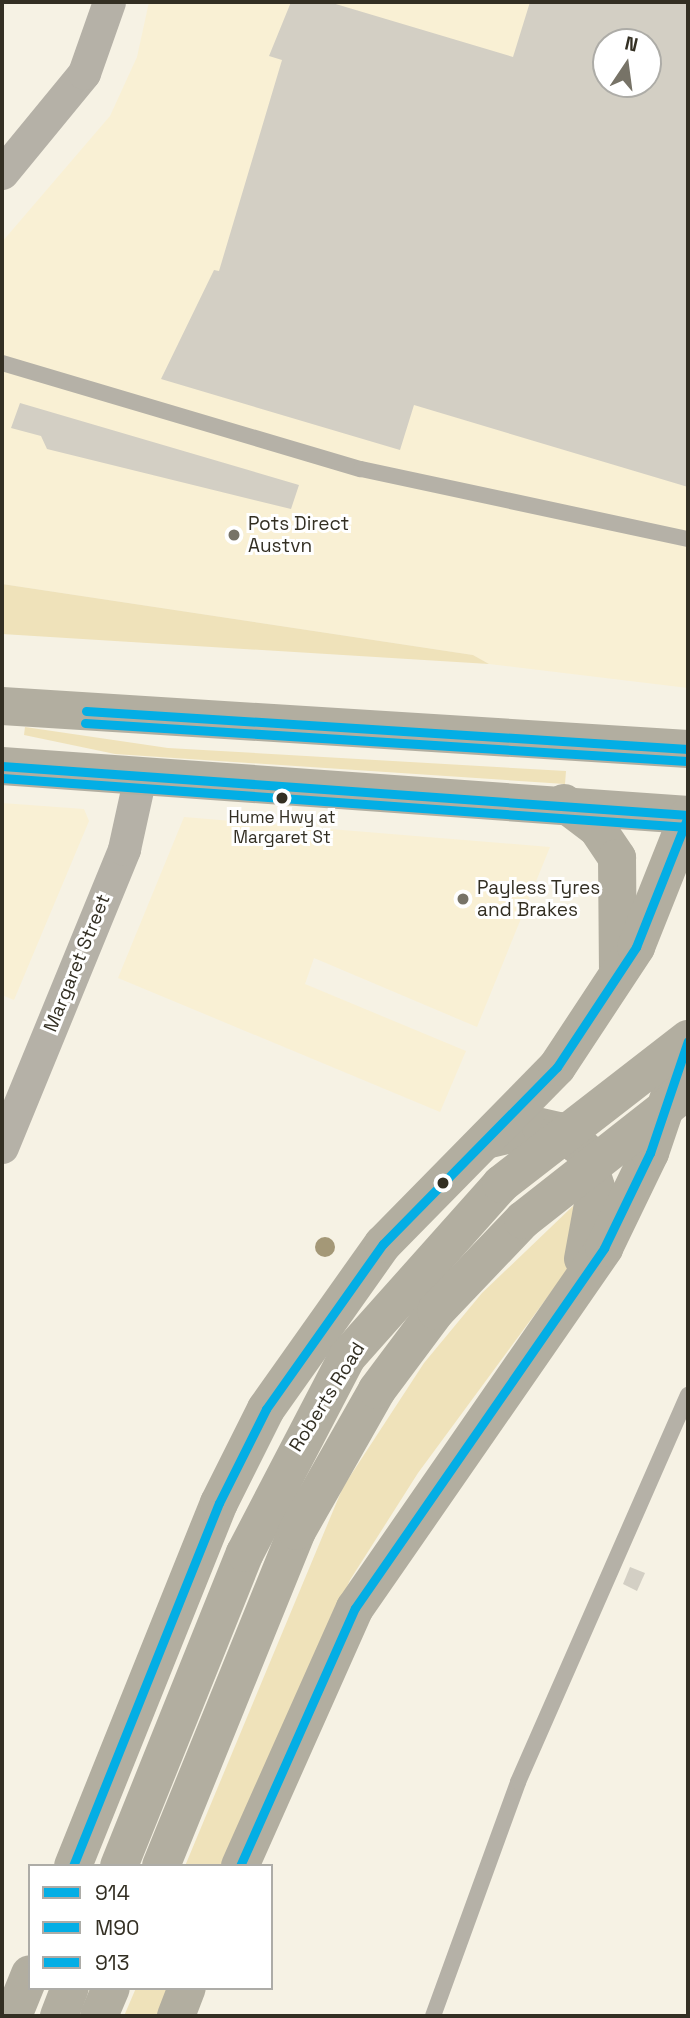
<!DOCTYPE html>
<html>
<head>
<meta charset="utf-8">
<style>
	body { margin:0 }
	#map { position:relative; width:690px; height:2018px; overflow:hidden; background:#f6f2e4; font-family:"Space Grotesk",sans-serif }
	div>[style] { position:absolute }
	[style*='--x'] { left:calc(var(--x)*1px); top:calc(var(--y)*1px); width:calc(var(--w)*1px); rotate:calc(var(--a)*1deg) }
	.built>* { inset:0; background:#f9f0d4 }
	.green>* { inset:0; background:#efe2ba }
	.building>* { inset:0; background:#d3cfc4 }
	.lane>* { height:16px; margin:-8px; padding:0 8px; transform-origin:8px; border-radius:8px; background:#b5b1a7 }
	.street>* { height:33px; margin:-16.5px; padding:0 16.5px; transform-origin:16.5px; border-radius:16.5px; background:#b5b1a7 }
	.highway>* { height:38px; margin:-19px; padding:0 19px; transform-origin:19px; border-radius:19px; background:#b2aea0 }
	.highway-bridge>* { height:38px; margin:-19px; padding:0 19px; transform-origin:19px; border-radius:19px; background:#b2aea0 }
	.bus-1>* { height:9px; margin:-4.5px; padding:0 4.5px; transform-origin:4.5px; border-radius:4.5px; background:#03aee5 }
	.bus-2>* { height:9px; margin:-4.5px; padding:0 4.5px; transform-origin:4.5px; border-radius:4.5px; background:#03aee5 }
	.bus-3>* { height:9px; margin:-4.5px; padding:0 4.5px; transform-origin:4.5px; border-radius:4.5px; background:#03aee5 }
	.trees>* { width:20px; height:20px; margin:-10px; border-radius:50%; background:#a49877 }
	.dots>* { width:19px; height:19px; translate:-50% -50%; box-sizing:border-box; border:4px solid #fff; border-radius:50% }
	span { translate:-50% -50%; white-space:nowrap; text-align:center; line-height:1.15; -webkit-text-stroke:6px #fff; paint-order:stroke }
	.bus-label { font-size:17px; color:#332f23 }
	.poi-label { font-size:19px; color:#332f23 }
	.left { translate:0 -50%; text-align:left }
	.street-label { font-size:19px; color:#332f23 }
	.frame { position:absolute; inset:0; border:4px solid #332f23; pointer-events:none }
	.legend { position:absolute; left:28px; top:1864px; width:245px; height:126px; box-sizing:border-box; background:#fff; border:2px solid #adaca7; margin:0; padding:9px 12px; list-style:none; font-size:21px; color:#332f23 }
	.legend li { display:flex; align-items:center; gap:14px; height:35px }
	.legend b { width:35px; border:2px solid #adaca7 }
	.north { position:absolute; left:592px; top:28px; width:70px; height:70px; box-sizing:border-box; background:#fff; border:2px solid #adaca7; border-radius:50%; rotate:13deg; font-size:19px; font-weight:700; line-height:28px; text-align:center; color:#332f23 }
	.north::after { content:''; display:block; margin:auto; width:24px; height:32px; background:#777367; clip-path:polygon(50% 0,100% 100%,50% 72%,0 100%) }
</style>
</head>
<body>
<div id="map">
	<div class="built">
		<i style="clip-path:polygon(evenodd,149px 2px,688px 2px,688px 688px,489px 664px,473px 655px,2px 584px,2px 242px,110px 116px,137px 57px,149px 2px,606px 42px,648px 42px,648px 84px,606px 84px,606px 42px)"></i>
		<i style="clip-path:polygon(2px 803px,84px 809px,89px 821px,14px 1000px,2px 995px)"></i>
		<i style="clip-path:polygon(184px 817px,550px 847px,477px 1027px,314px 958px,305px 984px,466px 1051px,440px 1112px,118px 978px)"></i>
	</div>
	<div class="green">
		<i style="clip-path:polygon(2px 584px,473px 655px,489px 664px,2px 634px)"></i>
		<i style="clip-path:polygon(25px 727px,168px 748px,566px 771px,565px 784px,115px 754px,24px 735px)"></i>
		<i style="clip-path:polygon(574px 1205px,571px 1265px,418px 1473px,350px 1580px,226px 1866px,185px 1866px,343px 1487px,424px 1363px,482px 1293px)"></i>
		<i style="clip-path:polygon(136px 1988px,174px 1988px,163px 2016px,124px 2016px)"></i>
	</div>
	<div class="building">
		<i style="clip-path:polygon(evenodd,291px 2px,329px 2px,513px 57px,530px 2px,688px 2px,688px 487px,414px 405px,400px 450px,161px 379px,214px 270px,219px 271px,282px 60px,269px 56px,291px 2px,606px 42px,648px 42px,648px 84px,606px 84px,606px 42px)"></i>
		<i style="clip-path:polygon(20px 403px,299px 485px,291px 509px,47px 449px,41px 436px,11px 428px)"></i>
		<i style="clip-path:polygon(630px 1567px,645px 1573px,637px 1591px,623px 1584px)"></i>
	</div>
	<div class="lane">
		<i style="--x:2;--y:363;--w:374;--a:16.5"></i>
		<i style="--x:361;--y:469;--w:334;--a:12.1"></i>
		<i style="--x:433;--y:2016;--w:249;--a:-70"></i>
		<i style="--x:518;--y:1782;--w:423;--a:-66.3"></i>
	</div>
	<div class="street">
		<i style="--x:2;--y:173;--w:129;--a:-50.6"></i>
		<i style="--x:84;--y:73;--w:75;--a:-70.6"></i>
		<i style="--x:2;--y:1147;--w:322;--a:-67.7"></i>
		<i style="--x:124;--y:849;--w:75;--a:-77.6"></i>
	</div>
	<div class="highway">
		<i style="--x:2;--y:706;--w:687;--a:3.59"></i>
		<i style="--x:2;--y:766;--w:688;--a:4.09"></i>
		<i style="--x:564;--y:803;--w:41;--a:37.1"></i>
		<i style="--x:597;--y:828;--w:36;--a:56"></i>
		<i style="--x:617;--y:858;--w:110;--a:89.5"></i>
		<i style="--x:490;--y:1139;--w:52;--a:-13.2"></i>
		<i style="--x:541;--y:1127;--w:18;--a:13"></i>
		<i style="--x:559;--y:1131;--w:31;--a:37"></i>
		<i style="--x:584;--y:1150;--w:40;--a:72"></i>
		<i style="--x:596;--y:1188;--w:72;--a:100.4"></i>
		<i style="--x:73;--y:1866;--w:391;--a:-68.1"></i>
		<i style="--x:219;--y:1503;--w:105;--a:-63.4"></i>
		<i style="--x:266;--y:1409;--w:202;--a:-54.7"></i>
		<i style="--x:383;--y:1244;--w:248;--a:-45.5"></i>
		<i style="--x:557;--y:1067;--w:144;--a:-56.6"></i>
		<i style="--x:636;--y:947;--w:141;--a:-68.3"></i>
		<i style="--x:240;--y:1866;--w:282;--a:-66"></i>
		<i style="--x:355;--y:1608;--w:438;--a:-55.3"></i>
		<i style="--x:604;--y:1248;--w:106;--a:-64.2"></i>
		<i style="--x:650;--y:1153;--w:118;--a:-71.3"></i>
		<i style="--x:13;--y:2016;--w:45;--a:-68"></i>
		<i style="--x:59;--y:2016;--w:30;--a:-69"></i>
		<i style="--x:99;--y:2016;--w:30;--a:-67"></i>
		<i style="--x:176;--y:2016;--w:30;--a:-69"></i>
	</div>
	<div class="highway-bridge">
		<i style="--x:119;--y:1866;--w:337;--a:-68.1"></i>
		<i style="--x:245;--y:1553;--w:221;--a:-62.5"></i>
		<i style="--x:347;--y:1357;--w:232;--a:-48.3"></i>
		<i style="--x:501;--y:1184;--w:237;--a:-37.8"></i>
		<i style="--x:161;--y:1866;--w:362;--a:-67.9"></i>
		<i style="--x:297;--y:1531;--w:162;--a:-60.4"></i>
		<i style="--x:377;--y:1390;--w:99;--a:-53.2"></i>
		<i style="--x:436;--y:1311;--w:126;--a:-46.3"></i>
		<i style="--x:523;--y:1220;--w:210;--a:-38.2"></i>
	</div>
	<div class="bus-1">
		<i style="--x:73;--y:1866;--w:391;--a:-68.1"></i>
		<i style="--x:219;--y:1503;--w:105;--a:-63.4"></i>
		<i style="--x:266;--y:1409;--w:202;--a:-54.7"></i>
		<i style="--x:383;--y:1244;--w:248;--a:-45.5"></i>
		<i style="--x:557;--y:1067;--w:144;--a:-56.6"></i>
		<i style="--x:636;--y:947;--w:141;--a:-68.3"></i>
		<i style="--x:240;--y:1866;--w:282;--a:-66"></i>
		<i style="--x:355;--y:1608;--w:438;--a:-55.3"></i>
		<i style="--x:604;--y:1248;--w:106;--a:-64.2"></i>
		<i style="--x:650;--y:1153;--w:118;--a:-71.3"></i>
	</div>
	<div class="bus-2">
		<i style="--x:86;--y:711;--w:603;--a:3.61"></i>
		<i style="--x:2;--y:766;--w:688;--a:4.09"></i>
	</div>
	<div class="bus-3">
		<i style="--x:85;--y:723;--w:603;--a:3.61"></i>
		<i style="--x:2;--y:778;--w:687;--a:4.09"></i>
	</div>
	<div class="trees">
		<i style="left:325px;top:1247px"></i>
	</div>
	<div class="dots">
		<i style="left:234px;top:535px;background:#777367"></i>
		<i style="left:282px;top:798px;background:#332f23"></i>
		<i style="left:463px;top:899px;background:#777367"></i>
		<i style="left:443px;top:1183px;background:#332f23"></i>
	</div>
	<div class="bus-label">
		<span style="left:282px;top:828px">Hume Hwy at<br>Margaret St</span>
	</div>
	<div class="poi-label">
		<span class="left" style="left:248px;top:535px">Pots Direct<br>Austvn</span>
		<span class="left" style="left:477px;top:899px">Payless Tyres<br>and Brakes</span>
	</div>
	<div class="street-label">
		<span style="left:77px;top:963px;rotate:-68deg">Margaret Street</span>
		<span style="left:327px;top:1397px;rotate:-58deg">Roberts Road</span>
	</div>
	<div class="frame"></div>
	<ul class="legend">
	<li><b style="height:9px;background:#03aee5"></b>914</li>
	<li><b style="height:9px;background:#03aee5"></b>M90</li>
	<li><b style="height:9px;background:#03aee5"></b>913</li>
	</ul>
	<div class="north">N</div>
</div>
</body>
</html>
